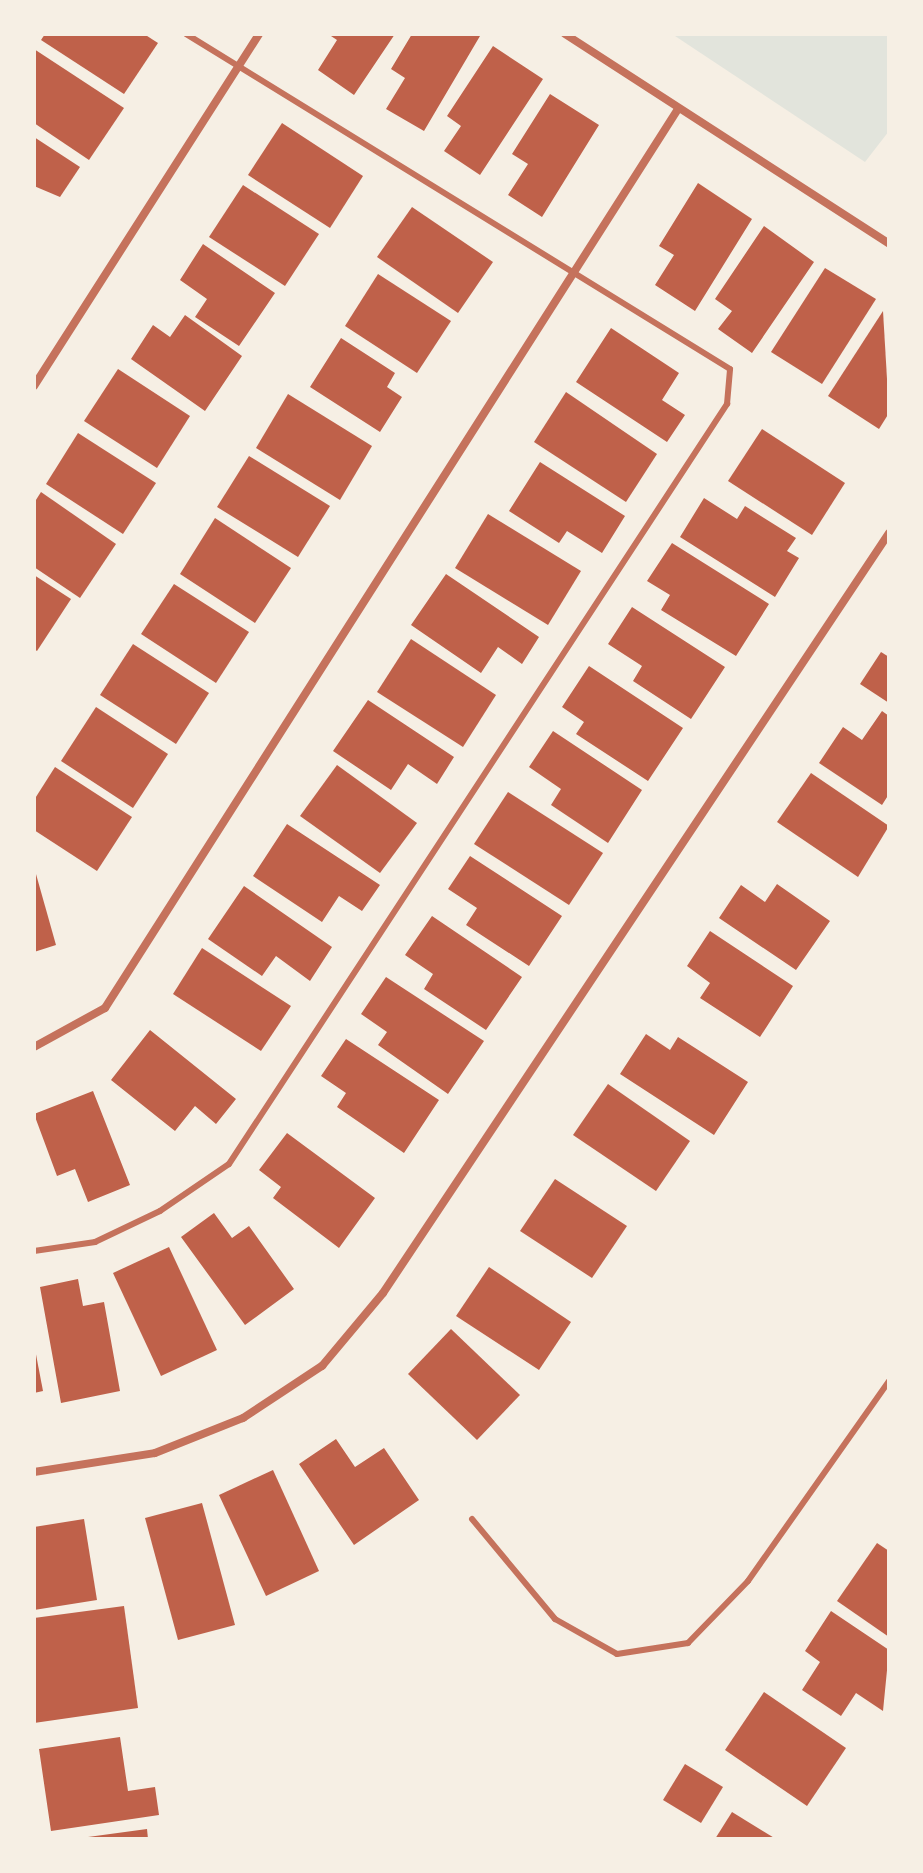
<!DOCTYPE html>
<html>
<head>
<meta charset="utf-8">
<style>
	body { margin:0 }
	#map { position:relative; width:923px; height:1873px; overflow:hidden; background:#f6efe4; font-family:Cabin,sans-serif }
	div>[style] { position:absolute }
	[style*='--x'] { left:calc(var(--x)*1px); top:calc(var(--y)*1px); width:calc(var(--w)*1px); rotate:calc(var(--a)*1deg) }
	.green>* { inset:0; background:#e2e4dc }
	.building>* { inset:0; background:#bf614a }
	.service>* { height:6px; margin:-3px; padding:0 3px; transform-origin:3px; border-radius:3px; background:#c5725c }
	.minor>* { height:8px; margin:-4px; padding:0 4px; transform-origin:4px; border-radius:4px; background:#c5725c }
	span { translate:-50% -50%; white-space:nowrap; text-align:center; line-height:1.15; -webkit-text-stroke:7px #f6efe4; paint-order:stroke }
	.frame { position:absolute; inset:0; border:36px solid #f6efe4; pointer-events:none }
</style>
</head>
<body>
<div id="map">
	<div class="green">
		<i style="clip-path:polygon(672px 34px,889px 34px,889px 131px,865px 162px)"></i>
	</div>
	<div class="building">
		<i style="clip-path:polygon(45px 34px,144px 34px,158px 43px,124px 94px,41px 40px)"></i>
		<i style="clip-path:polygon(328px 34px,395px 34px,354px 95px,318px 70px,337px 40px)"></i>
		<i style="clip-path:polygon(412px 34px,480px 36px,424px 131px,386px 109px,405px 78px,391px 69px)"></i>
		<i style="clip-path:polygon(493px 46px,543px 79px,480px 175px,444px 151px,461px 126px,447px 116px)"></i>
		<i style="clip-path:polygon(34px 49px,124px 108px,89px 160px,34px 123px)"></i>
		<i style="clip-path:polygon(550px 94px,599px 125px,542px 217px,508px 195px,528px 164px,512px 154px)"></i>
		<i style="clip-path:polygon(282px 123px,363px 176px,330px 228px,248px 175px)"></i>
		<i style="clip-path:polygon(34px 137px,80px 167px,60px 197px,34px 186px)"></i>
		<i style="clip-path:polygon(698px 183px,752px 219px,695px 311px,655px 285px,674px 255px,659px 246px)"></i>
		<i style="clip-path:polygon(243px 185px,319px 234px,285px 286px,209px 237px)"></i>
		<i style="clip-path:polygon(412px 207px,493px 262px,458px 313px,377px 257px)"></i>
		<i style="clip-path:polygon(764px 226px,814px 262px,752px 353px,718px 329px,732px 311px,715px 299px)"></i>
		<i style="clip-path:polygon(203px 244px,275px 293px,239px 346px,195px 317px,207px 299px,180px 280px)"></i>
		<i style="clip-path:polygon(825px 268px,876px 299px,822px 384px,771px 352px)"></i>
		<i style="clip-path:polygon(378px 274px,451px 321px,417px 373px,345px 326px)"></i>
		<i style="clip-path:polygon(883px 311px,889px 413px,879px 429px,828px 396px)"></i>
		<i style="clip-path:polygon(185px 315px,242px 356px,205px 411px,131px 359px,153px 325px,170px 337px)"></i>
		<i style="clip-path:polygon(611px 328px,679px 373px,662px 400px,685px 415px,667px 442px,576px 382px)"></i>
		<i style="clip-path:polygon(341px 338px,395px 373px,387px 387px,402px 397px,380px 432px,310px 387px)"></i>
		<i style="clip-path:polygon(118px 369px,190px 416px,157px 468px,84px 421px)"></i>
		<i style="clip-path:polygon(566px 392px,657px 454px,626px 502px,534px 442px)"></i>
		<i style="clip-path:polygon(288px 394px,372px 446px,340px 500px,256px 448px)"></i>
		<i style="clip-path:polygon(762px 429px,845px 483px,812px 535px,728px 481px)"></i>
		<i style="clip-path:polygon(78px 433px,156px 483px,123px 534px,46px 484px)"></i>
		<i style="clip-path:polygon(249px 456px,330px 506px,298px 557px,217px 507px)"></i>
		<i style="clip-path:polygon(540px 462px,625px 516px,602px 553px,567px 531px,559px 543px,509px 511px)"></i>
		<i style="clip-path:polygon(41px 492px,116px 544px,80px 598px,34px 567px,34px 503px)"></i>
		<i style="clip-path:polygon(704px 498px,737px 519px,745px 506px,796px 538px,787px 551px,799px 558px,775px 597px,680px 537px)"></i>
		<i style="clip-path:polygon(488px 514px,581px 571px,548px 625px,455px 568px)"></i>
		<i style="clip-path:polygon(215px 518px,291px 568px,255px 623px,180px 574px)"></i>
		<i style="clip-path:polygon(672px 543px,769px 604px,736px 656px,661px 610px,670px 595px,647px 581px)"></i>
		<i style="clip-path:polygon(446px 574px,539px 637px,522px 664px,498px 647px,481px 673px,411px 625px)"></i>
		<i style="clip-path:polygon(34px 575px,71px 599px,37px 651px,34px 649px)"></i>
		<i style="clip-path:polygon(174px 584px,249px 632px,216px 683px,141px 634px)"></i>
		<i style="clip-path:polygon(632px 607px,725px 667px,691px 719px,633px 681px,642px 666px,608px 644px)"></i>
		<i style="clip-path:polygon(411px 639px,496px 695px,463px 747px,377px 692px)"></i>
		<i style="clip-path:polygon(133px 644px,209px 693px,176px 744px,100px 695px)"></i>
		<i style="clip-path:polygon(881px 652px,889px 657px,889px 703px,860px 684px)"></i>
		<i style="clip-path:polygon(589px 666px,683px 728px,648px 781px,576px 734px,584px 722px,562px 707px)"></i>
		<i style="clip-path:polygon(368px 700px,454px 757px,437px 784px,408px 764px,391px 790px,333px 751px)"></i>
		<i style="clip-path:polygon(96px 707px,168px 754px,133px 808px,61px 761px)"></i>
		<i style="clip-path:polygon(882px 711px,889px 716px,889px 794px,882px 805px,819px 763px,843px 727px,862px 740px)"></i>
		<i style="clip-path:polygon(553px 731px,642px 790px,608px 843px,551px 805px,561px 789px,529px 767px)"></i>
		<i style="clip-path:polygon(337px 765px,417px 823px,380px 873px,300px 816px)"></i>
		<i style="clip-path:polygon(55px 767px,132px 817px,97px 871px,34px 830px,34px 800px)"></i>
		<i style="clip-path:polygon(811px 773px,889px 826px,858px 877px,777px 822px)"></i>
		<i style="clip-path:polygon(508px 792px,603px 853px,569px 905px,474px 844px)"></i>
		<i style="clip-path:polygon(287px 824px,380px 885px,362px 911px,339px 896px,322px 922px,253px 876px)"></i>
		<i style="clip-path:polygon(470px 856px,562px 916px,529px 966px,466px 925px,477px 908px,448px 889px)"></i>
		<i style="clip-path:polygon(34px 867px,56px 945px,34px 952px)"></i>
		<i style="clip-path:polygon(777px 884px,830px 921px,796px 970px,719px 918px,741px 885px,765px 902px)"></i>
		<i style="clip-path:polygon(244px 886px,332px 947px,310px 981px,276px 956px,262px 976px,208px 939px)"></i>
		<i style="clip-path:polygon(432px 916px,522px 977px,486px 1030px,424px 989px,433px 974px,405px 955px)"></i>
		<i style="clip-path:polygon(710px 931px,793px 986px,760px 1037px,700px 998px,710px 983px,687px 966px)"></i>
		<i style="clip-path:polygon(202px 948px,291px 1006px,261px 1051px,173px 994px)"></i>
		<i style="clip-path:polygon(386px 977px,484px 1041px,448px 1094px,378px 1045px,387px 1032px,361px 1014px)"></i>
		<i style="clip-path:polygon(150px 1030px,236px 1099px,216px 1124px,195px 1106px,175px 1131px,111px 1080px)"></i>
		<i style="clip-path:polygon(646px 1034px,670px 1050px,678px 1037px,748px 1082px,714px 1135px,620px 1074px)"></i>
		<i style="clip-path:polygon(346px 1039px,439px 1100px,404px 1153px,337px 1107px,346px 1093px,321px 1076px)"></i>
		<i style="clip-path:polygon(608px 1084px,690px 1141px,656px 1191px,573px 1135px)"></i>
		<i style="clip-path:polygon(93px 1091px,130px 1185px,88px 1202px,75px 1169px,57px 1176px,34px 1114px)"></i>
		<i style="clip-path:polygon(287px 1133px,375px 1198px,339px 1248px,273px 1198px,281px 1187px,259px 1170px)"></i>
		<i style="clip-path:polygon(555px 1179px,627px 1226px,592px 1278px,520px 1231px)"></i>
		<i style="clip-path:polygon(214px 1213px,232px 1238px,249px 1226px,294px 1289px,245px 1325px,181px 1237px)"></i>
		<i style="clip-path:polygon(169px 1247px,217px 1350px,161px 1376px,113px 1273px)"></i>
		<i style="clip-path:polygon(489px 1267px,571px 1322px,539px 1370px,456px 1316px)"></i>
		<i style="clip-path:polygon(78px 1279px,83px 1306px,104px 1302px,120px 1391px,61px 1403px,40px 1287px)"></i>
		<i style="clip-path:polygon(451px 1329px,520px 1395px,477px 1440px,408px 1374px)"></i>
		<i style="clip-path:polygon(34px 1344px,43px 1391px,34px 1393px)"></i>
		<i style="clip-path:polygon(336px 1439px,355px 1467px,384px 1448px,419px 1500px,354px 1545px,299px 1464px)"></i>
		<i style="clip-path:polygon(273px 1470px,319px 1571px,266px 1596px,219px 1495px)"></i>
		<i style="clip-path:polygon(202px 1503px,235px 1625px,178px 1640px,145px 1518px)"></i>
		<i style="clip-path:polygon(84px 1519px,97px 1600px,34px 1610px,34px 1527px)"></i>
		<i style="clip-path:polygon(877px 1543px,889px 1551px,889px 1637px,837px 1601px)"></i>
		<i style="clip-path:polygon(124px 1606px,138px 1708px,34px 1723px,34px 1618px)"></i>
		<i style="clip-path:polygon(831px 1611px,889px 1650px,883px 1711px,856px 1693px,841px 1716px,802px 1690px,820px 1662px,805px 1651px)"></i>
		<i style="clip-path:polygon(764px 1692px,846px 1748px,807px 1806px,725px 1750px)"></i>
		<i style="clip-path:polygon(120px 1737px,128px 1791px,155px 1787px,159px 1815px,51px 1831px,39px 1749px)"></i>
		<i style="clip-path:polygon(685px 1764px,723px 1787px,701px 1823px,663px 1800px)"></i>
		<i style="clip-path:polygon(732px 1812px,776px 1839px,715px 1839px)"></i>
		<i style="clip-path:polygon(147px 1829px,148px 1839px,89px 1839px,88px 1837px)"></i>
	</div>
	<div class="service">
		<i style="--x:34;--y:1251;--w:62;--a:-8.4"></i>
		<i style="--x:95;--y:1242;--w:72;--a:-25.5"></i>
		<i style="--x:160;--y:1211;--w:83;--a:-34.3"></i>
		<i style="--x:229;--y:1164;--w:909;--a:-56.76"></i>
		<i style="--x:727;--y:404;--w:35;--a:-85"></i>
		<i style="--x:730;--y:369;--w:639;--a:-148.37"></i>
		<i style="--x:472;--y:1519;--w:130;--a:50.3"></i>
		<i style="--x:555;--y:1619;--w:71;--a:29.4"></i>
		<i style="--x:617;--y:1654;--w:72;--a:-8.8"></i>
		<i style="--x:688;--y:1643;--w:86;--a:-45.9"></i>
		<i style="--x:748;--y:1581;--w:245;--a:-54.8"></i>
	</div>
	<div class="minor">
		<i style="--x:565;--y:34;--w:386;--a:32.9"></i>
		<i style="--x:34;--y:386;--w:418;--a:-57.4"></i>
		<i style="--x:34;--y:1047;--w:81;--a:-28.8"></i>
		<i style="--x:105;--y:1008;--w:1066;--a:-57.49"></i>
		<i style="--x:34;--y:1472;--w:122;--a:-8.9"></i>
		<i style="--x:155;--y:1453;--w:95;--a:-21.7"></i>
		<i style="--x:243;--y:1418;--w:95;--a:-33.4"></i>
		<i style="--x:322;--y:1366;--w:95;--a:-50.1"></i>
		<i style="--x:383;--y:1293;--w:913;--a:-56.34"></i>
	</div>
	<div class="frame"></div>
</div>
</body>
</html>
